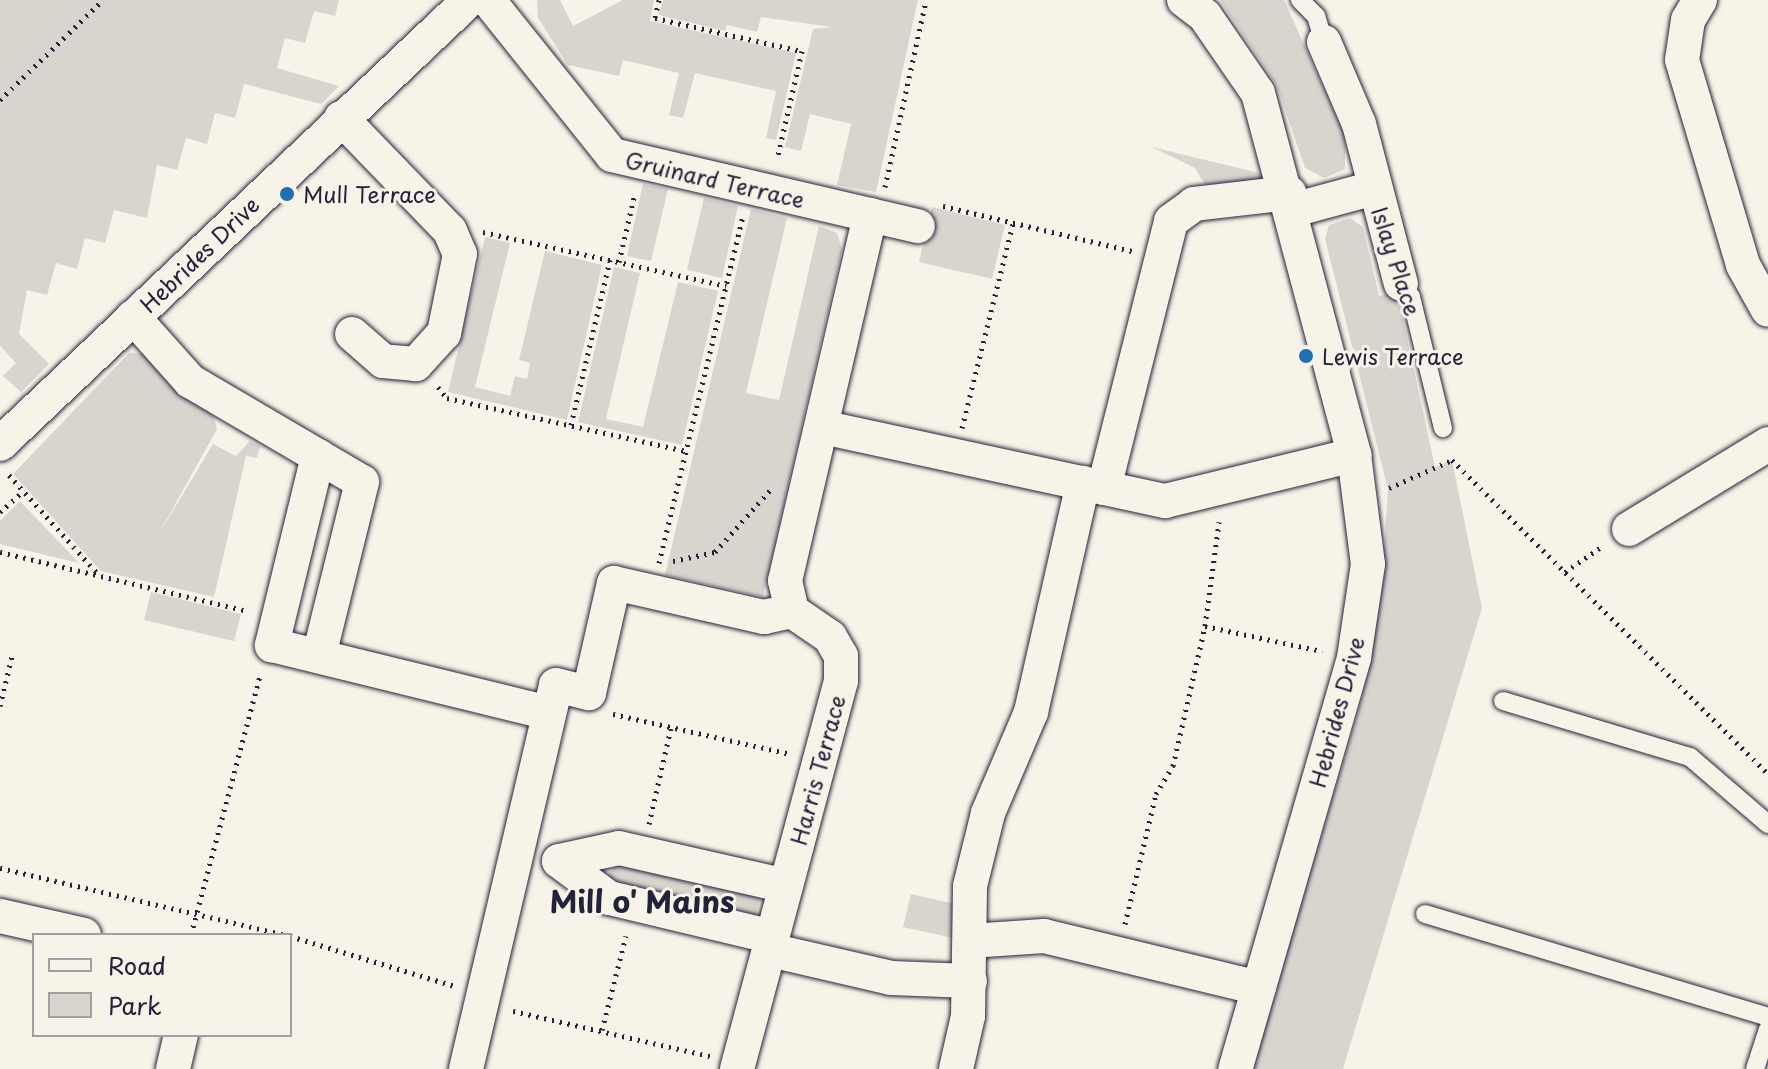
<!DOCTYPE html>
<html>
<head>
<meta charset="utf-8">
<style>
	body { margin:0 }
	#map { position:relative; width:1768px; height:1069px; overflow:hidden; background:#f7f3e8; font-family:"Playpen Sans",sans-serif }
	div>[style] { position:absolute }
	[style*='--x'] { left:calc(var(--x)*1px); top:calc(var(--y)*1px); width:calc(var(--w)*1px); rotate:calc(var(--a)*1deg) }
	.green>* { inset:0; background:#d8d5cf }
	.path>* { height:5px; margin-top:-2.5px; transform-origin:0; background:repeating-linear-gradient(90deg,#22223b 0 2px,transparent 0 8px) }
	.roads { filter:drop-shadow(0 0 2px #22223b) drop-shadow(0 0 2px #22223b) }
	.lane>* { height:18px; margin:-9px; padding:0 9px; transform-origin:9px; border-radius:9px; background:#f7f3e8 }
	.street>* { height:34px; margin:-17px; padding:0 17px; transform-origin:17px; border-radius:17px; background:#f7f3e8 }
	.dots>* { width:22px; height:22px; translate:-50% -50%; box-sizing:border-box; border:4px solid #f7f3e8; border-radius:50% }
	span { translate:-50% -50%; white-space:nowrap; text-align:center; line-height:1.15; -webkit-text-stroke:6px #f7f3e8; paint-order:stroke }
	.street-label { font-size:22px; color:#22223b }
	.poi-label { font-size:22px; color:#22223b }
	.left { translate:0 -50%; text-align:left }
	.district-label { font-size:30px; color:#22223b; font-weight:700 }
	.legend { position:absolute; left:32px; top:933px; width:260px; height:104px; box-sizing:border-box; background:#f7f3e8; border:2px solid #a29fa3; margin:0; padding:10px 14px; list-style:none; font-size:24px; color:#22223b }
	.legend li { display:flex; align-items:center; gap:16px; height:40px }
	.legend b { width:40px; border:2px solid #a29fa3 }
</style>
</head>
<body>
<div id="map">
	<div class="green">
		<i style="clip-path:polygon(0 0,339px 0,335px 16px,314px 11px,305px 43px,285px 38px,277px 68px,339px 86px,321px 104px,244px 84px,235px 118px,215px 113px,207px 144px,186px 138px,177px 170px,157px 165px,147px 218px,114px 210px,105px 243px,85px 238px,77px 269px,56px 263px,47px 295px,27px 290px,19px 334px,49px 364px,21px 392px,3px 376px,16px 363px,0 346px)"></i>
		<i style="clip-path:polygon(537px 0,560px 0,573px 26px,623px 0,654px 0,650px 21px,796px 53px,776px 140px,766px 138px,776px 91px,695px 73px,683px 118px,669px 115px,679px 73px,623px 60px,619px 76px,568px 65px,538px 18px)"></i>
		<i style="clip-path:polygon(663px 0,918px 0,876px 192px,837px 185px,851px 124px,810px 114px,801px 151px,785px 147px,813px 29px,832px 27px,761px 17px,757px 32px,727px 25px,725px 31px,659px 15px)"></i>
		<i style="clip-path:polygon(1220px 0,1284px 0,1345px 136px,1345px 169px,1324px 178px,1305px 168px,1277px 86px)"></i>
		<i style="clip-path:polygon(1152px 147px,1259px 173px,1263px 184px,1207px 188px,1195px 168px)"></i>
		<i style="clip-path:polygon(643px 184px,668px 189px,651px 261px,627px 256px)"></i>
		<i style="clip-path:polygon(704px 198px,738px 206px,722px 278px,687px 270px)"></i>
		<i style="clip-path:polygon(932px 207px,1005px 225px,992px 279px,919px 262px)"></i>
		<i style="clip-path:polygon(751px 209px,787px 218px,746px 393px,779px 400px,819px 226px,837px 233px,842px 249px,763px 597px,665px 575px)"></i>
		<i style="clip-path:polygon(1350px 218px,1363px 227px,1379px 296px,1397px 292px,1435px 467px,1452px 460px,1482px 608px,1343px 1069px,1252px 1069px,1361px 702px,1381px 598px,1388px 489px,1325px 239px,1329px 225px)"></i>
		<i style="clip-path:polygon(485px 237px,510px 243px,475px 387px,510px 396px,515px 376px,527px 379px,530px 363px,519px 360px,545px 251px,602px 265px,567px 420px,448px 392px)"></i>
		<i style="clip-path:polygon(614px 267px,640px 273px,606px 419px,643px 427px,678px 282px,718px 291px,682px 445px,578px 422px)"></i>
		<i style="clip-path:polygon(129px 353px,146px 354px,214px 417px,217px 429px,157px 537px,213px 444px,236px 456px,250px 441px,260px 446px,257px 458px,246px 456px,214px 597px,101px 571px,13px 474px)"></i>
		<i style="clip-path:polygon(20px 501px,79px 563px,0 544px,0 521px)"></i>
		<i style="clip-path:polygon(151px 592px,241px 614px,234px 641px,144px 620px)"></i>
		<i style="clip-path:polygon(618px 861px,761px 894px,755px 919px,613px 885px,607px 877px)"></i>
		<i style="clip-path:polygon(911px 894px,955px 904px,953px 938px,903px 927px)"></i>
	</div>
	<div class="path">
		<i style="--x:659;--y:0;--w:18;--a:103"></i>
		<i style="--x:655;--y:18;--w:151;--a:12.7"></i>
		<i style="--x:802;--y:51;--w:111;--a:103"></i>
		<i style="--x:0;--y:100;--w:144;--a:-44.2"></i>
		<i style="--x:885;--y:187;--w:191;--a:-77.6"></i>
		<i style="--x:943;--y:206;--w:194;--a:13.4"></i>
		<i style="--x:483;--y:232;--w:249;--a:12.5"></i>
		<i style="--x:619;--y:262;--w:71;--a:-76.9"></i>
		<i style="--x:438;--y:387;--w:14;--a:51"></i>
		<i style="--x:447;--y:398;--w:245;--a:12.5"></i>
		<i style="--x:571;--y:425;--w:170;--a:-76.7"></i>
		<i style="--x:962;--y:428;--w:211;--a:-76"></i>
		<i style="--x:9;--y:475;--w:135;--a:48"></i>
		<i style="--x:1389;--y:488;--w:69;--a:-24"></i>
		<i style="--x:1452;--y:460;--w:445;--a:44.8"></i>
		<i style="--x:0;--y:512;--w:31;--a:-42"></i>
		<i style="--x:0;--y:552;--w:255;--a:13.4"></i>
		<i style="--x:673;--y:561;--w:43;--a:-12.1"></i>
		<i style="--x:715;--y:552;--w:87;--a:-48.3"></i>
		<i style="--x:659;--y:563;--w:358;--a:-76.4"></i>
		<i style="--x:1565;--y:572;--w:47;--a:-34.7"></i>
		<i style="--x:1205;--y:626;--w:105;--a:-82.3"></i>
		<i style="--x:0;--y:706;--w:51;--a:-76.5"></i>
		<i style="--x:613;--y:714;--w:182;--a:12.7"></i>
		<i style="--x:649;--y:824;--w:98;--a:-77.1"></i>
		<i style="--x:0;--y:868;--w:294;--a:13.2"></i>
		<i style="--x:1125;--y:924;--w:134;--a:-76.6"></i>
		<i style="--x:1156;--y:794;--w:33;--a:-59"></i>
		<i style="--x:1173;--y:766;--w:144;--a:-77.1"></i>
		<i style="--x:1205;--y:626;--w:120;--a:12.1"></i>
		<i style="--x:191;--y:935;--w:269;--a:-75.1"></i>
		<i style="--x:290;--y:936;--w:172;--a:16.9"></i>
		<i style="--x:513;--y:1011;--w:202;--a:12.9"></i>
		<i style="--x:602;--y:1030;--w:97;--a:-75.7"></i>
	</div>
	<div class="roads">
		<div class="lane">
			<i style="--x:1300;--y:0;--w:23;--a:45"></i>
			<i style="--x:1316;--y:16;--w:27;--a:73"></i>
			<i style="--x:1401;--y:284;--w:16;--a:52"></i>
			<i style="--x:1411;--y:297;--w:135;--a:76.3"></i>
			<i style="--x:1503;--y:701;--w:195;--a:16.7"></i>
			<i style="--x:1690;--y:757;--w:103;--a:40.7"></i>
			<i style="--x:1425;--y:914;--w:358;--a:16.7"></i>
			<i style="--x:1755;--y:1069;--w:42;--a:-72"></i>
		</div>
		<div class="street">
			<i style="--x:488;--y:0;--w:198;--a:51.3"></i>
			<i style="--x:612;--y:155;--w:314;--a:13.1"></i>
			<i style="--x:1184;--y:0;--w:26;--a:37"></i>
			<i style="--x:1205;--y:16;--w:93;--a:55.5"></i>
			<i style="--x:1258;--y:93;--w:375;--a:75.1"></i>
			<i style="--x:1354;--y:455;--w:110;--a:82.7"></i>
			<i style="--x:1368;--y:564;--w:95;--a:98.5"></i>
			<i style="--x:1354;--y:658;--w:428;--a:106.1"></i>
			<i style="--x:1700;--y:0;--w:23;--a:121"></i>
			<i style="--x:1688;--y:20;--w:40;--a:98.5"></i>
			<i style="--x:1682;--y:60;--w:214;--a:73.4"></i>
			<i style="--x:1743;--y:265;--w:51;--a:60.9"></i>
			<i style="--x:1324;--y:42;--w:89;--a:66.9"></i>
			<i style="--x:1359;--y:124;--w:165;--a:75.3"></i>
			<i style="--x:341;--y:118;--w:157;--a:46"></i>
			<i style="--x:450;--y:231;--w:25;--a:67"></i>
			<i style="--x:460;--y:254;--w:81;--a:101.4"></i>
			<i style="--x:444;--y:333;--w:42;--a:132.1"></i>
			<i style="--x:416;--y:364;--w:33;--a:-175"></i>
			<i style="--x:383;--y:361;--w:41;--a:-138.9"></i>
			<i style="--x:1293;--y:210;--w:84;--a:-15.2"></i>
			<i style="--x:133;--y:317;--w:86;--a:48.3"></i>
			<i style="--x:190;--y:381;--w:199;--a:30.4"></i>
			<i style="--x:362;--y:482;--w:179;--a:103.9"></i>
			<i style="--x:822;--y:427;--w:351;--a:12.2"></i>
			<i style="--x:1165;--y:501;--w:195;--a:-13.7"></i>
			<i style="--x:0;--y:444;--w:646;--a:-43.43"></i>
			<i style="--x:318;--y:456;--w:195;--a:103.7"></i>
			<i style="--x:272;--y:645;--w:285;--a:13.8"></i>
			<i style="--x:1104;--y:488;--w:275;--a:-75.9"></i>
			<i style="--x:1171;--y:221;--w:29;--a:-36"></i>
			<i style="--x:1194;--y:204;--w:96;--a:-6.6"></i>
			<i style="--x:1629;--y:529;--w:163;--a:-31.4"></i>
			<i style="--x:792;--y:611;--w:31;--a:-103"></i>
			<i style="--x:785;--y:581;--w:376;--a:-76.9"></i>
			<i style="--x:0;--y:916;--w:86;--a:12.7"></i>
			<i style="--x:773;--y:937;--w:169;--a:-166.6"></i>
			<i style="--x:609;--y:898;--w:62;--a:-143.5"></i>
			<i style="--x:559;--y:861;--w:61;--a:-12.2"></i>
			<i style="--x:619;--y:848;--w:171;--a:12.8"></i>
			<i style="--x:970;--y:941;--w:74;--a:-3.9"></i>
			<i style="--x:1044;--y:936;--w:221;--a:13.6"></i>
			<i style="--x:770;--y:950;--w:124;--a:13"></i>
			<i style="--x:891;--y:978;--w:79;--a:2.2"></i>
			<i style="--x:173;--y:1069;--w:35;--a:-77"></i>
			<i style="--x:466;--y:1069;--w:394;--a:-76.8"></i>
			<i style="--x:556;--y:685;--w:34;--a:14"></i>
			<i style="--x:589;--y:693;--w:113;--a:-77.2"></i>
			<i style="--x:614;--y:583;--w:154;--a:12.8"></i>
			<i style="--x:764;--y:617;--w:29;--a:-12"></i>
			<i style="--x:737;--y:1069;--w:402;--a:-75"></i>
			<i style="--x:841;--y:681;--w:25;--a:-90"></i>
			<i style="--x:841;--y:656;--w:22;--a:-120"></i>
			<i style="--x:830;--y:637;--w:46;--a:-145.6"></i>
			<i style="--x:956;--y:1069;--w:54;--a:-77.2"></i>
			<i style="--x:968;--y:1016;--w:130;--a:-89.1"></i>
			<i style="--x:970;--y:886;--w:75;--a:-76.1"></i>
			<i style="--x:988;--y:813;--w:110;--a:-66.9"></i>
			<i style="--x:1031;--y:712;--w:235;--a:-77.2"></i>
		</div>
	</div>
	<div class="dots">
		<i style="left:287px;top:194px;background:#1f6fb2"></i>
		<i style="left:1306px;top:356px;background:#1f6fb2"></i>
	</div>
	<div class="street-label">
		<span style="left:715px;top:179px;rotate:13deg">Gruinard Terrace</span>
		<span style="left:199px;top:254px;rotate:-44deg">Hebrides Drive</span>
		<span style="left:1397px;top:261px;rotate:72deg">Islay Place</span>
		<span style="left:1336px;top:712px;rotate:-75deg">Hebrides Drive</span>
		<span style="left:817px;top:770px;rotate:-75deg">Harris Terrace</span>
	</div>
	<div class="poi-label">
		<span class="left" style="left:303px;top:194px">Mull Terrace</span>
		<span class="left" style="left:1322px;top:356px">Lewis Terrace</span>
	</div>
	<div class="district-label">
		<span style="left:642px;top:901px">Mill o' Mains</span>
	</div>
	<ul class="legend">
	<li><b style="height:10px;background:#f7f3e8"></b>Road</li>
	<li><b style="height:22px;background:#d8d5cf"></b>Park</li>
	</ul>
</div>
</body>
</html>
